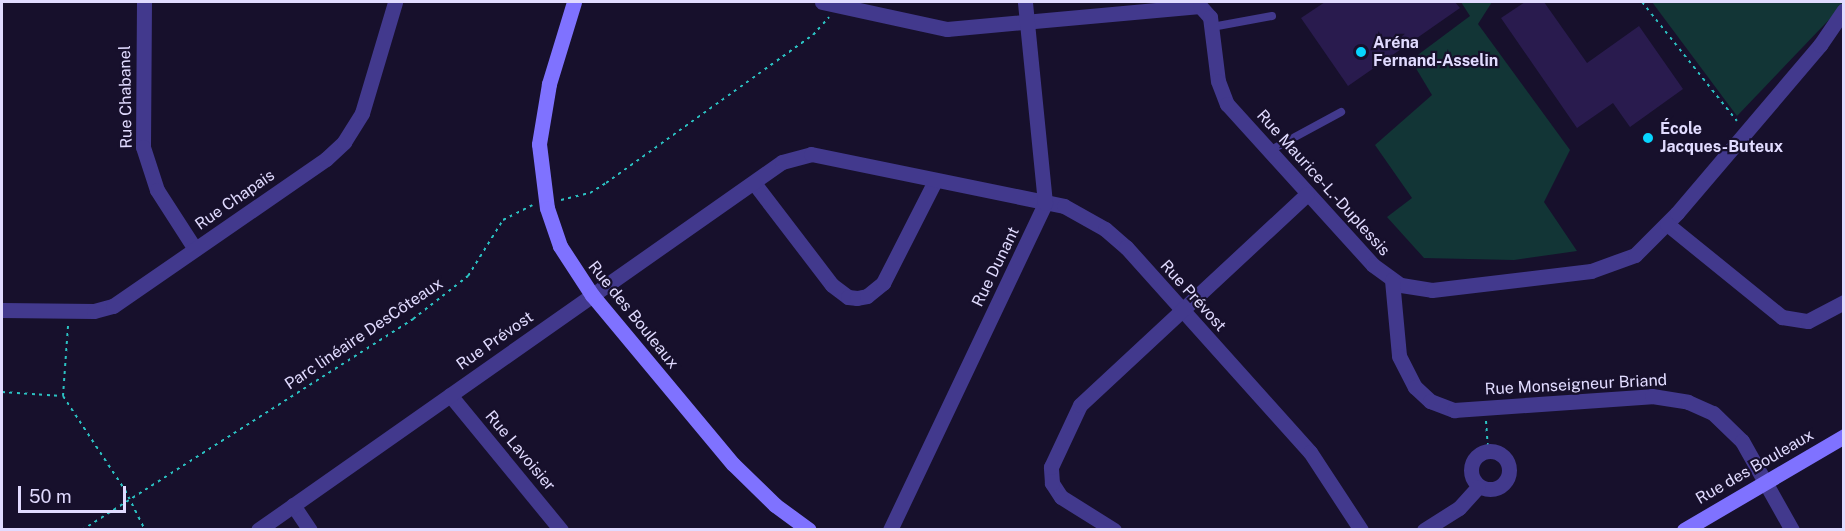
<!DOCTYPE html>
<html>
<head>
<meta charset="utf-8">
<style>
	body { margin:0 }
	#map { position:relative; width:1845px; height:531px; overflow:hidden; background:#17102c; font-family:"Public Sans",sans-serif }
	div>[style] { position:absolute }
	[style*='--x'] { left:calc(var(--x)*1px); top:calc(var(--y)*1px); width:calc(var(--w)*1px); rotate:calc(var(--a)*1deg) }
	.green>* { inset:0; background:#123536 }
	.building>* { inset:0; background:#291b4e }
	.path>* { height:2px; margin-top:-1px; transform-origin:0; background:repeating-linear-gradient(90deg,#2bc2c3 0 3px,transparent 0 7.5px) }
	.lane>* { height:8px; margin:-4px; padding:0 4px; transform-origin:4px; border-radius:4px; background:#42398d }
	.street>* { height:15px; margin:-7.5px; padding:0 7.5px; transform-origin:7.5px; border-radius:7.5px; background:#42398d }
	.street>.ring { margin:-7.5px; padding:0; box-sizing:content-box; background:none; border:15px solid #42398d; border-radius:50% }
	.secondary>* { height:15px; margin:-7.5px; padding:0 7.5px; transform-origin:7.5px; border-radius:7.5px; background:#7f72ff }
	.dots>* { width:16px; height:16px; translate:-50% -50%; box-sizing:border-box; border:3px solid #17102c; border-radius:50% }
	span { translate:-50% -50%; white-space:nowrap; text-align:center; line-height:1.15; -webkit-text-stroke:4.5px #17102c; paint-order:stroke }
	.poi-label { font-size:16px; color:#e1dbff; font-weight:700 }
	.left { translate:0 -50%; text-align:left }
	.street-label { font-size:16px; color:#e1dbff }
	.frame { position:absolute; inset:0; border:3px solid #e1dbff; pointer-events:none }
	.scale { position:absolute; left:18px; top:486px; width:108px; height:27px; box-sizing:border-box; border:3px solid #e1dbff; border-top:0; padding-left:8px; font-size:18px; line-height:21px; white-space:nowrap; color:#e1dbff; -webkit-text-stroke:4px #17102c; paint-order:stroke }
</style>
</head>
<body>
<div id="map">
	<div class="green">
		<i style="clip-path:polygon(1461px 2px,1492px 2px,1478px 24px,1570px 150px,1544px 202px,1577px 251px,1514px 260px,1424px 258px,1387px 217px,1412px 198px,1375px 145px,1432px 95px,1411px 60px,1470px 16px)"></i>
		<i style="clip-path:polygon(1652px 2px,1843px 2px,1844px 4px,1737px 116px)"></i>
	</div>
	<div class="building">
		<i style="clip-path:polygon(1325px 2px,1455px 2px,1460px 8px,1348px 86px,1301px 18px)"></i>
		<i style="clip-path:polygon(1525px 2px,1544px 2px,1587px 63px,1639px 26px,1683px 89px,1630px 127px,1613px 103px,1577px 128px,1501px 18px)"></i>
	</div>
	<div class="path">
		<i style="--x:1642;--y:2;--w:152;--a:51.4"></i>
		<i style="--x:561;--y:200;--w:30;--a:-14"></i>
		<i style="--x:590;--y:193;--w:19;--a:-32"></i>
		<i style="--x:606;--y:183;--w:254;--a:-35.6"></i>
		<i style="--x:813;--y:35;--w:24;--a:-48"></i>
		<i style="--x:68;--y:326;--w:70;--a:94.1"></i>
		<i style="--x:63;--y:396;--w:113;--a:56.6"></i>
		<i style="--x:125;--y:490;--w:45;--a:63.4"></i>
		<i style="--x:2;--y:392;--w:60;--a:3.8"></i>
		<i style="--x:1486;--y:421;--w:30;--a:86"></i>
		<i style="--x:82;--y:530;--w:393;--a:-32.5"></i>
		<i style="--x:413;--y:319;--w:70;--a:-38"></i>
		<i style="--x:468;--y:276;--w:66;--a:-58"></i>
		<i style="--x:503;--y:220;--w:33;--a:-27"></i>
	</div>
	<div class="lane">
		<i style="--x:1212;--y:27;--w:61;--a:-10.4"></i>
		<i style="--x:1269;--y:151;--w:82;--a:-28.4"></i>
	</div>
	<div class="street">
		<i style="--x:144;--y:2;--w:145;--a:90.4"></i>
		<i style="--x:143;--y:147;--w:45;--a:72"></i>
		<i style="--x:157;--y:190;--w:70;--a:57.2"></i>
		<i style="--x:822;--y:2;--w:128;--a:12.2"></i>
		<i style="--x:947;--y:29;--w:254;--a:-5.2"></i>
		<i style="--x:1200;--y:6;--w:15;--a:48"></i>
		<i style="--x:1210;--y:17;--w:64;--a:82.9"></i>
		<i style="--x:1218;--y:81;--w:25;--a:69"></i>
		<i style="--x:1227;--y:104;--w:217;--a:47.8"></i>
		<i style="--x:1373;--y:265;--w:34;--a:36"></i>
		<i style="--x:1401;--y:285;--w:31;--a:9"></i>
		<i style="--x:1432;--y:290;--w:160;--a:-6.8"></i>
		<i style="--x:1591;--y:271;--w:47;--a:-20"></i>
		<i style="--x:1635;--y:255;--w:59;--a:-45"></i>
		<i style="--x:1677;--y:213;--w:221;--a:-49.6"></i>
		<i style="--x:1820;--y:45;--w:42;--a:-55.6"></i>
		<i style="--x:754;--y:183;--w:128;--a:52.6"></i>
		<i style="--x:832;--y:285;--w:20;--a:37"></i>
		<i style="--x:848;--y:297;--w:9;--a:6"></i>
		<i style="--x:857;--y:298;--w:10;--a:-11"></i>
		<i style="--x:867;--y:296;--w:21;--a:-39"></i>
		<i style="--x:883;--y:283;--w:114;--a:-63"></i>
		<i style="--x:1667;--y:224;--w:148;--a:39"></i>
		<i style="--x:1782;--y:317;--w:26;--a:9"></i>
		<i style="--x:1808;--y:321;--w:41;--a:-27.8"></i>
		<i style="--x:1392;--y:280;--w:76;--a:84.7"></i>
		<i style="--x:1399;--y:356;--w:35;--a:63"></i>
		<i style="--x:1415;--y:387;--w:21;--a:43"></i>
		<i style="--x:1430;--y:401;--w:26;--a:21"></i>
		<i style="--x:1454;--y:410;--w:198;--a:-4"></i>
		<i style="--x:1652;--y:396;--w:36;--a:9"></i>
		<i style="--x:1688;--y:402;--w:27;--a:24"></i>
		<i style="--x:1713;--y:413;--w:40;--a:44"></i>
		<i style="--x:1742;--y:441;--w:102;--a:60.7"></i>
		<i style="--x:2;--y:310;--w:92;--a:0.6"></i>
		<i style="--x:94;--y:311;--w:20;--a:-15"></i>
		<i style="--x:113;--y:306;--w:259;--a:-34.6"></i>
		<i style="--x:326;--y:159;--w:25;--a:-43"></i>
		<i style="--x:344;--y:142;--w:34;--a:-58"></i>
		<i style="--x:362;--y:113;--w:116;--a:-73.4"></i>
		<i style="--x:450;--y:395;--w:175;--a:50.6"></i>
		<i class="ring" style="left:1471px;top:451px;width:23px;height:23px"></i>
		<i style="--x:293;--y:505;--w:30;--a:56"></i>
		<i style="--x:258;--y:530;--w:640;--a:-35.08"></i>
		<i style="--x:782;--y:162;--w:30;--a:-15"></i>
		<i style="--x:811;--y:154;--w:258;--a:11.6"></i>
		<i style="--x:1064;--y:206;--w:47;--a:29.3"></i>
		<i style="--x:1105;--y:229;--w:28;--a:41"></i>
		<i style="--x:1126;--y:247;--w:275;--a:48.1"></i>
		<i style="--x:1310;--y:452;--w:93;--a:56.8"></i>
		<i style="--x:890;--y:530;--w:362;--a:-64.6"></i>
		<i style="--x:1045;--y:203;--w:202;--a:-95.7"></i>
		<i style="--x:1114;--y:530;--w:62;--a:-148.1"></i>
		<i style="--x:1061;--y:497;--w:17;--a:-123"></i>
		<i style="--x:1052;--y:483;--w:16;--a:-94"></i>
		<i style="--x:1051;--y:467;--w:68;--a:-64.9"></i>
		<i style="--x:1080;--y:405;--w:310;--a:-42.9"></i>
		<i style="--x:1424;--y:530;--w:41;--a:-32.2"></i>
		<i style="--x:1459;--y:508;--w:28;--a:-48"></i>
	</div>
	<div class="secondary">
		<i style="--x:574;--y:2;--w:86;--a:107"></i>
		<i style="--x:549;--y:84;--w:61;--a:99.5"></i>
		<i style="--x:539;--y:144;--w:64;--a:82.9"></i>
		<i style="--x:547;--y:208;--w:40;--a:71.1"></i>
		<i style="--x:560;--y:246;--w:59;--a:56.9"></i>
		<i style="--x:592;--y:295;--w:220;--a:50.2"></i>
		<i style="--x:733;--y:464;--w:59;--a:44.3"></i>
		<i style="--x:775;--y:505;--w:42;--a:36.3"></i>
		<i style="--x:1684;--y:530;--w:186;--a:-30.4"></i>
	</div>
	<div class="dots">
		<i style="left:1361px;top:52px;background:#07d5ff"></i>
		<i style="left:1648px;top:138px;background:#07d5ff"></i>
	</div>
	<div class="poi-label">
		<span class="left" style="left:1373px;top:52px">Aréna<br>Fernand-Asselin</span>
		<span class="left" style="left:1660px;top:138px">École<br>Jacques-Buteux</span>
	</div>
	<div class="street-label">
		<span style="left:126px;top:97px;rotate:-91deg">Rue Chabanel</span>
		<span style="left:1323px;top:183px;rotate:48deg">Rue Maurice-L.-Duplessis</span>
		<span style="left:235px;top:200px;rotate:-35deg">Rue Chapais</span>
		<span style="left:996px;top:267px;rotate:-64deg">Rue Dunant</span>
		<span style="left:1193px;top:296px;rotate:48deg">Rue Prévost</span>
		<span style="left:633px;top:315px;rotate:51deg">Rue des Bouleaux</span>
		<span style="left:364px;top:334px;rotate:-34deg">Parc linéaire DesCôteaux</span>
		<span style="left:495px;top:341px;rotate:-35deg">Rue Prévost</span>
		<span style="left:1576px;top:385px;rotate:-3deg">Rue Monseigneur Briand</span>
		<span style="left:520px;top:451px;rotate:50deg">Rue Lavoisier</span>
		<span style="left:1755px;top:467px;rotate:-30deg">Rue des Bouleaux</span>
	</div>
	<div class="frame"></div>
	<div class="scale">50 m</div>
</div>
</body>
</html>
